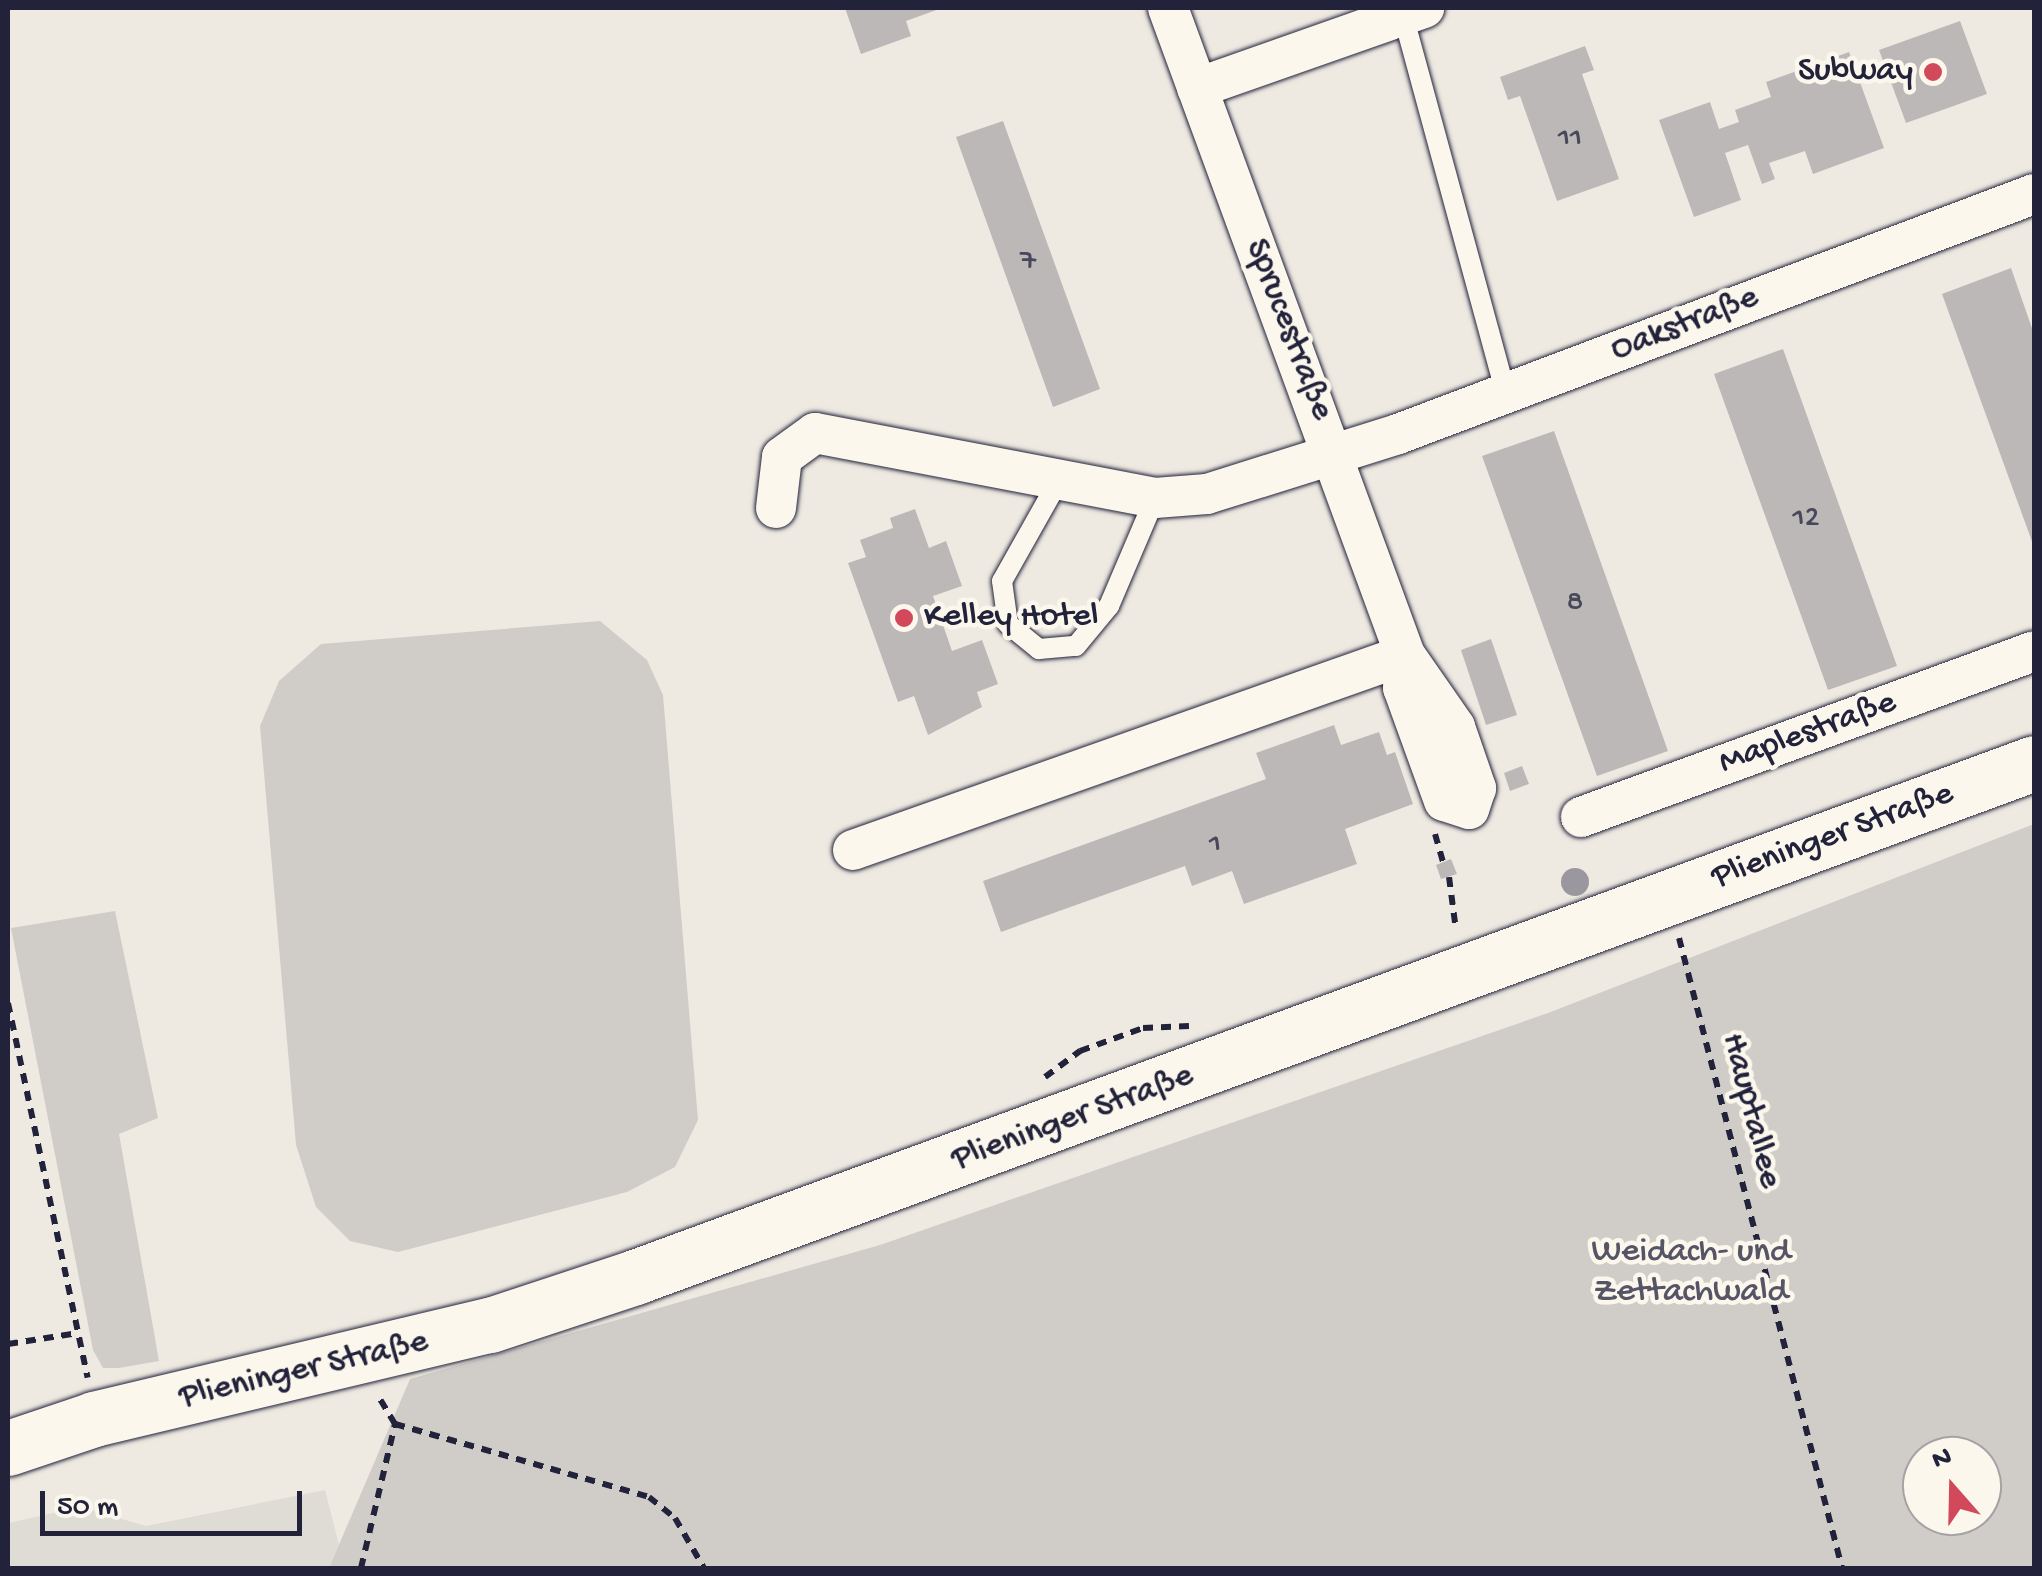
<!DOCTYPE html>
<html>
<head>
<meta charset="utf-8">
<style>
	body { margin:0 }
	#map { position:relative; width:2042px; height:1576px; overflow:hidden; background:#eeeae2; font-family:"Gochi Hand",sans-serif }
	div>[style] { position:absolute }
	[style*='--x'] { left:calc(var(--x)*1px); top:calc(var(--y)*1px); width:calc(var(--w)*1px); rotate:calc(var(--a)*1deg) }
	.built>* { inset:0; background:#dfdbd5 }
	.green>* { inset:0; background:#d0cdc9 }
	.building>* { inset:0; background:#bcb8b8 }
	.path>* { height:6px; margin-top:-3px; transform-origin:0; background:repeating-linear-gradient(90deg,#22223b 0 10px,transparent 0 18px) }
	.roads { filter:drop-shadow(0 0 2px #22223b) drop-shadow(0 0 2px #22223b) }
	.service>* { height:20px; margin:-10px; padding:0 10px; transform-origin:10px; border-radius:10px; background:#fbf7ec }
	.minor>* { height:40px; margin:-20px; padding:0 20px; transform-origin:20px; border-radius:20px; background:#fbf7ec }
	.secondary>* { height:55px; margin:-27.5px; padding:0 27.5px; transform-origin:27.5px; border-radius:27.5px; background:#fbf7ec }
	.trees>* { width:28px; height:28px; margin:-14px; border-radius:50%; background:#9a989e }
	.dots>* { width:28px; height:28px; translate:-50% -50%; box-sizing:border-box; border:5px solid #fbf7ec; border-radius:50% }
	span { translate:-50% -50%; white-space:nowrap; text-align:center; line-height:1.15; -webkit-text-stroke:9px #fbf7ec; paint-order:stroke }
	.number-label { font-size:30px; color:#48485a }
	.number-label span { -webkit-text-stroke-width:0 }
	.poi-label { font-size:35px; color:#22223b }
	.right { translate:-100% -50%; text-align:right }
	.left { translate:0 -50%; text-align:left }
	.street-label { font-size:35px; color:#22223b }
	.park-label { font-size:35px; color:#565566 }
	.frame { position:absolute; inset:0; border:10px solid #22223b; pointer-events:none }
	.north { position:absolute; left:1902px; top:1436px; width:100px; height:100px; box-sizing:border-box; background:#fbf7ec; border:2px solid #a4a2a5; border-radius:50%; rotate:340deg; font-size:28px; font-weight:700; line-height:40px; text-align:center; color:#22223b }
	.north::after { content:''; display:block; margin:auto; width:35px; height:45px; background:#d1495b; clip-path:polygon(50% 0,100% 100%,50% 72%,0 100%) }
	.scale { position:absolute; left:40px; top:1491px; width:262px; height:45px; box-sizing:border-box; border:5px solid #22223b; border-top:0; padding-left:12px; font-size:30px; line-height:35px; white-space:nowrap; color:#22223b; -webkit-text-stroke:8px #fbf7ec; paint-order:stroke }
</style>
</head>
<body>
<div id="map">
	<div class="built">
		<i style="clip-path:polygon(325px 1490px,339px 1545px,329px 1568px,8px 1568px,8px 1523px,81px 1507px,146px 1526px)"></i>
	</div>
	<div class="green">
		<i style="clip-path:polygon(600px 621px,647px 660px,663px 695px,698px 1120px,675px 1167px,627px 1192px,398px 1252px,350px 1241px,316px 1207px,296px 1145px,260px 726px,279px 681px,321px 644px)"></i>
		<i style="clip-path:polygon(evenodd,2034px 824px,2034px 1568px,329px 1568px,410px 1379px,880px 1245px,1548px 1013px,2034px 824px,1982px 1456px,1982px 1516px,1922px 1516px,1922px 1456px,1982px 1456px)"></i>
		<i style="clip-path:polygon(115px 911px,158px 1118px,119px 1134px,159px 1361px,119px 1368px,103px 1368px,93px 1350px,11px 928px)"></i>
	</div>
	<div class="building">
		<i style="clip-path:polygon(845px 8px,942px 8px,906px 21px,911px 36px,861px 54px)"></i>
		<i style="clip-path:polygon(1960px 21px,1987px 94px,1906px 123px,1879px 50px)"></i>
		<i style="clip-path:polygon(1585px 46px,1594px 70px,1582px 74px,1619px 179px,1557px 201px,1520px 96px,1508px 100px,1500px 77px)"></i>
		<i style="clip-path:polygon(1849px 52px,1884px 148px,1813px 174px,1805px 151px,1769px 163px,1775px 179px,1762px 184px,1748px 145px,1725px 153px,1741px 200px,1694px 217px,1659px 120px,1710px 102px,1719px 129px,1739px 122px,1735px 110px,1771px 97px,1766px 82px)"></i>
		<i style="clip-path:polygon(1003px 121px,1100px 389px,1053px 407px,956px 137px)"></i>
		<i style="clip-path:polygon(2011px 268px,2034px 334px,2034px 547px,1942px 294px)"></i>
		<i style="clip-path:polygon(1783px 349px,1897px 666px,1828px 690px,1714px 374px)"></i>
		<i style="clip-path:polygon(1554px 431px,1668px 751px,1597px 776px,1482px 456px)"></i>
		<i style="clip-path:polygon(915px 509px,929px 548px,946px 541px,962px 586px,933px 596px,952px 651px,982px 640px,998px 684px,977px 692px,982px 707px,928px 735px,914px 696px,898px 702px,848px 563px,866px 557px,860px 540px,893px 528px,890px 518px)"></i>
		<i style="clip-path:polygon(1491px 639px,1517px 715px,1486px 725px,1461px 650px)"></i>
		<i style="clip-path:polygon(1334px 725px,1341px 745px,1379px 732px,1387px 755px,1395px 752px,1413px 804px,1345px 829px,1357px 864px,1244px 904px,1232px 871px,1192px 886px,1185px 866px,1001px 932px,983px 881px,1266px 779px,1256px 753px)"></i>
		<i style="clip-path:polygon(1522px 766px,1529px 784px,1510px 791px,1504px 773px)"></i>
		<i style="clip-path:polygon(1451px 859px,1457px 874px,1441px 879px,1436px 865px)"></i>
	</div>
	<div class="path">
		<i style="--x:1435;--y:834;--w:29;--a:74"></i>
		<i style="--x:1449;--y:877;--w:53;--a:82.5"></i>
		<i style="--x:1679;--y:938;--w:651;--a:75.49"></i>
		<i style="--x:8;--y:1003;--w:383;--a:78"></i>
		<i style="--x:1045;--y:1077;--w:44;--a:-36.6"></i>
		<i style="--x:1080;--y:1051;--w:67;--a:-20.1"></i>
		<i style="--x:1143;--y:1028;--w:46;--a:-2.5"></i>
		<i style="--x:8;--y:1344;--w:71;--a:-8.9"></i>
		<i style="--x:395;--y:1424;--w:264;--a:16"></i>
		<i style="--x:649;--y:1497;--w:33;--a:39"></i>
		<i style="--x:675;--y:1518;--w:58;--a:59.9"></i>
		<i style="--x:361;--y:1568;--w:148;--a:-76.7"></i>
		<i style="--x:395;--y:1424;--w:35;--a:-121"></i>
	</div>
	<div class="roads">
		<div class="service">
			<i style="--x:1403;--y:15;--w:392;--a:74.8"></i>
			<i style="--x:1059;--y:480;--w:116;--a:119.4"></i>
			<i style="--x:1002;--y:581;--w:43;--a:82.1"></i>
			<i style="--x:1008;--y:624;--w:40;--a:39"></i>
			<i style="--x:1039;--y:649;--w:37;--a:-5"></i>
			<i style="--x:1076;--y:646;--w:52;--a:-50.5"></i>
			<i style="--x:1109;--y:606;--w:117;--a:-66.9"></i>
		</div>
		<div class="minor">
			<i style="--x:1168;--y:8;--w:689;--a:69.88"></i>
			<i style="--x:1405;--y:655;--w:88;--a:55.2"></i>
			<i style="--x:1455;--y:727;--w:65;--a:71"></i>
			<i style="--x:1476;--y:788;--w:22;--a:108"></i>
			<i style="--x:1469;--y:809;--w:26;--a:-162"></i>
			<i style="--x:1444;--y:801;--w:120;--a:-109.9"></i>
			<i style="--x:1403;--y:688;--w:33;--a:-87"></i>
			<i style="--x:1197;--y:88;--w:241;--a:-19.4"></i>
			<i style="--x:776;--y:508;--w:51;--a:-83.3"></i>
			<i style="--x:782;--y:457;--w:41;--a:-36"></i>
			<i style="--x:815;--y:433;--w:346;--a:10.8"></i>
			<i style="--x:1155;--y:498;--w:52;--a:-4.4"></i>
			<i style="--x:1207;--y:494;--w:200;--a:-17.4"></i>
			<i style="--x:1398;--y:434;--w:680;--a:-20.67"></i>
			<i style="--x:1581;--y:817;--w:482;--a:-20.1"></i>
			<i style="--x:853;--y:850;--w:585;--a:-19.46"></i>
		</div>
		<div class="secondary">
			<i style="--x:8;--y:1448;--w:91;--a:-18.6"></i>
			<i style="--x:94;--y:1419;--w:407;--a:-13.4"></i>
			<i style="--x:490;--y:1325;--w:153;--a:-18.3"></i>
			<i style="--x:635;--y:1277;--w:1490;--a:-20.17"></i>
		</div>
	</div>
	<div class="trees">
		<i style="left:1575px;top:882px"></i>
	</div>
	<div class="dots">
		<i style="left:1933px;top:72px;background:#d1495b"></i>
		<i style="left:904px;top:618px;background:#d1495b"></i>
	</div>
	<div class="number-label">
		<span style="left:1570px;top:140px">11</span>
		<span style="left:1028px;top:263px">7</span>
		<span style="left:1806px;top:520px">12</span>
		<span style="left:1575px;top:604px">8</span>
		<span style="left:1215px;top:846px">1</span>
	</div>
	<div class="poi-label">
		<span class="right" style="left:1913px;top:72px">Subway</span>
		<span class="left" style="left:924px;top:618px">Kelley Hotel</span>
	</div>
	<div class="street-label">
		<span style="left:1685px;top:325px;rotate:-21deg">Oakstraße</span>
		<span style="left:1288px;top:330px;rotate:69deg">Sprucestraße</span>
		<span style="left:1808px;top:734px;rotate:-20deg">Maplestraße</span>
		<span style="left:1833px;top:837px;rotate:-20deg">Plieninger Straße</span>
		<span style="left:1750px;top:1111px;rotate:76deg">Hauptallee</span>
		<span style="left:1073px;top:1119px;rotate:-20deg">Plieninger Straße</span>
		<span style="left:304px;top:1371px;rotate:-13deg">Plieninger Straße</span>
	</div>
	<div class="park-label">
		<span style="left:1691px;top:1273px">Weidach- und<br>Zettachwald</span>
	</div>
	<div class="frame"></div>
	<div class="north">N</div>
	<div class="scale">50 m</div>
</div>
</body>
</html>
